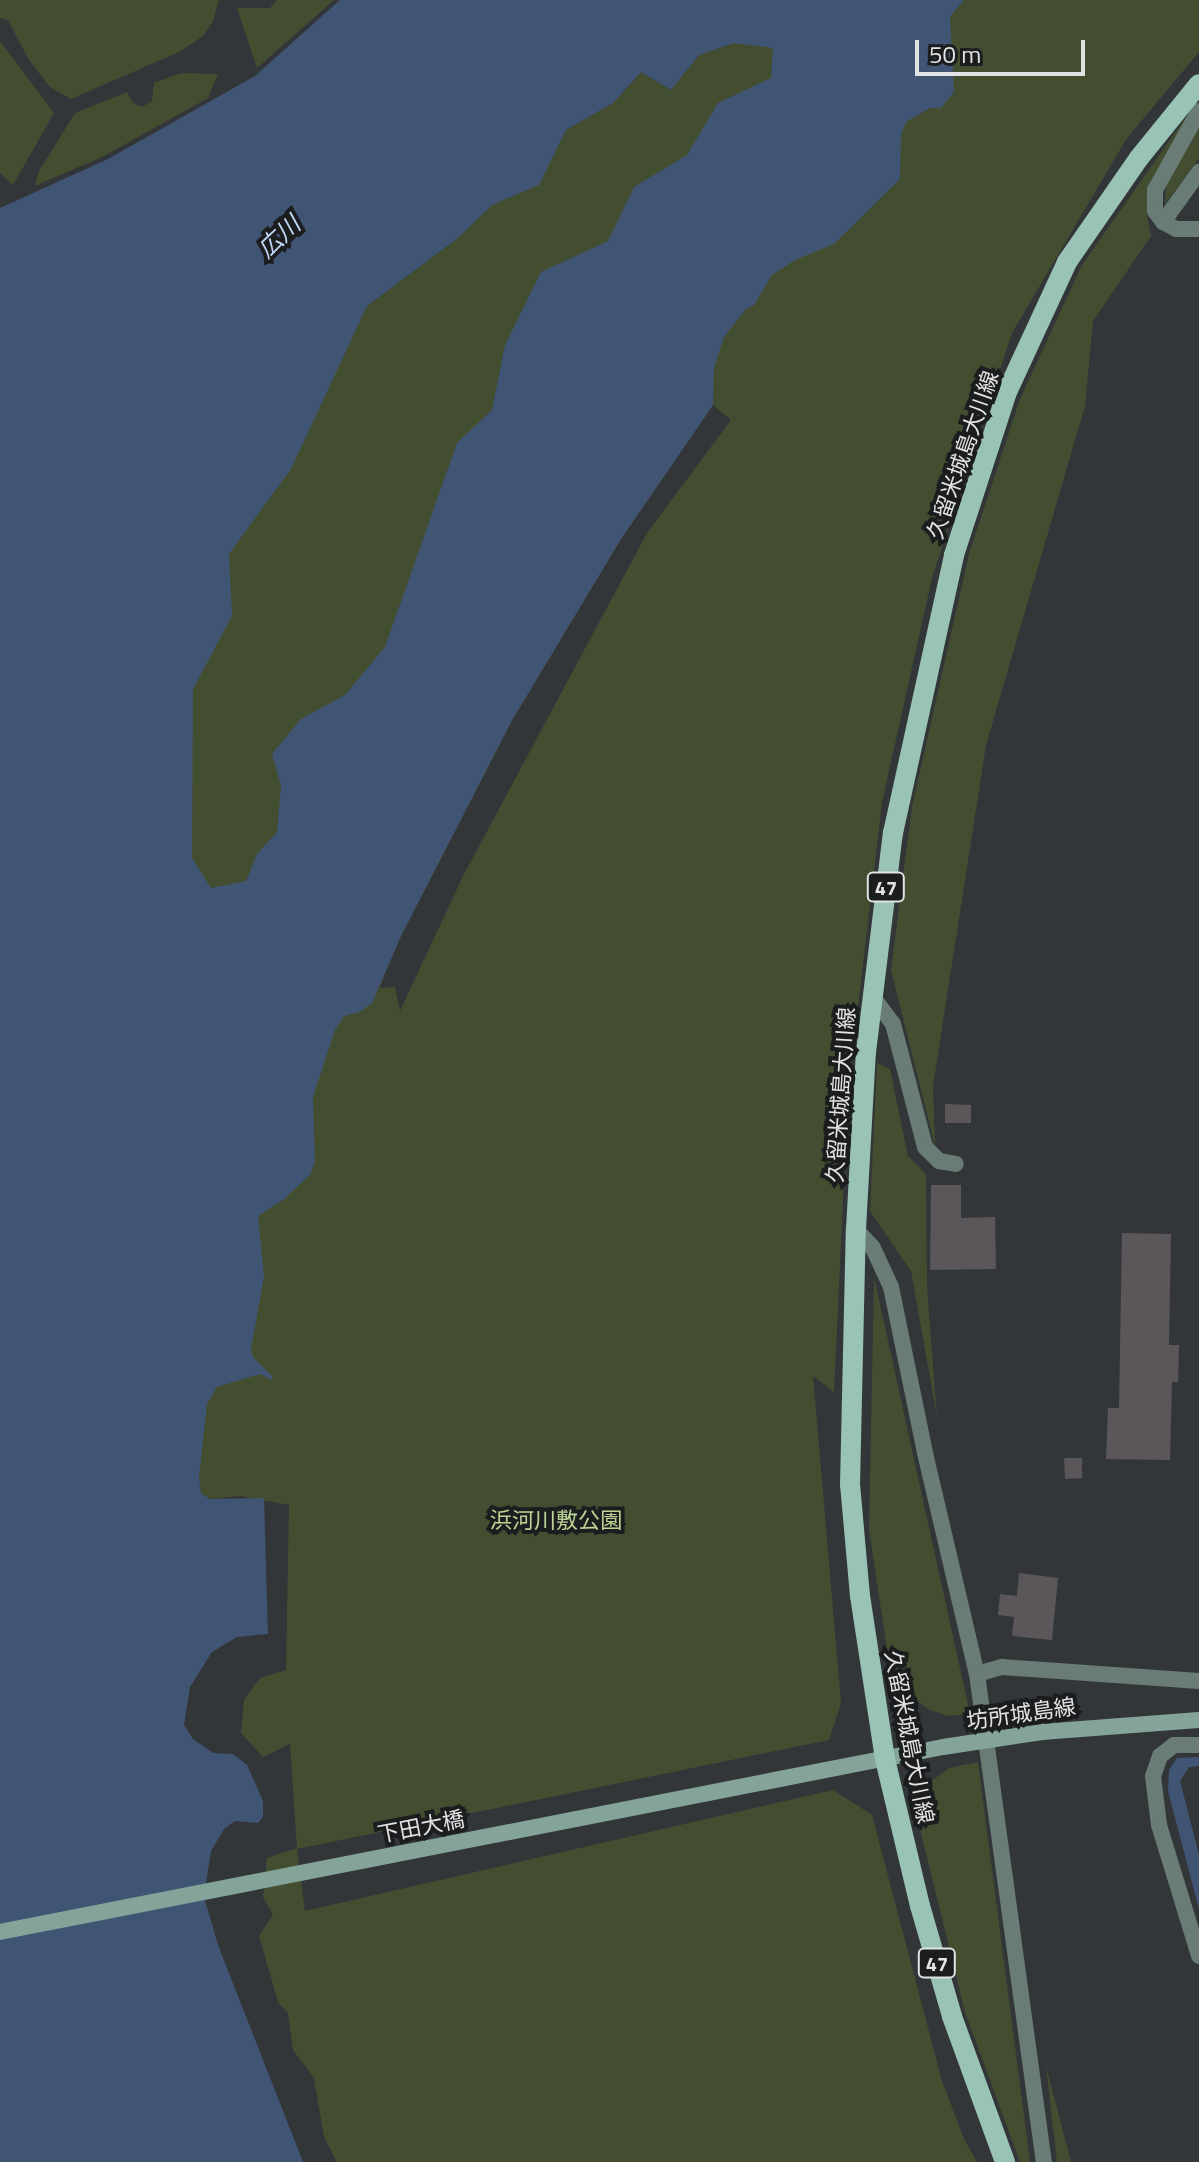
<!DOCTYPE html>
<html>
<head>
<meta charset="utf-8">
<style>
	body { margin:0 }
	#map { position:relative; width:1199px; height:2162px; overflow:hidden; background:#333639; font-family:"Titillium Web","Noto Sans JP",sans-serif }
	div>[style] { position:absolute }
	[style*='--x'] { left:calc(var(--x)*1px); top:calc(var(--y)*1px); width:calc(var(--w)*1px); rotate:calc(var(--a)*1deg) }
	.green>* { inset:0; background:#434e31 }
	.water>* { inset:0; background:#405573 }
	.building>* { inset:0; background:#5b5659 }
	.street>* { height:16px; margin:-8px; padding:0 8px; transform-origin:8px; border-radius:8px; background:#697c76 }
	.secondary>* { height:16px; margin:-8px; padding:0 8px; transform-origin:8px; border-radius:8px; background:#84a49a }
	.primary>* { height:20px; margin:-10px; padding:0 10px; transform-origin:10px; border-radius:10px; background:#99c3b5 }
	.secondary-bridge>* { height:16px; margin:-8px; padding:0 8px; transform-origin:8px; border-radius:8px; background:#84a49a }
	span { translate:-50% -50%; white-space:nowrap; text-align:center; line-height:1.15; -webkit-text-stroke:8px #1c1d1f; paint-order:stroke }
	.shield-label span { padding:2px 6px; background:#1c1d1f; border:2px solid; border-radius:6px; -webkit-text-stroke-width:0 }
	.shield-label { font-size:20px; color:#e1e3e5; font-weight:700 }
	.street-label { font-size:22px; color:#e1e3e5 }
	.park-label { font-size:22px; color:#bdd496 }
	.water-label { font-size:24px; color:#c2d8f9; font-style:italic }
	.scale { position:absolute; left:915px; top:40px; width:170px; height:36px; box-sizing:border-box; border:4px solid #e1e3e5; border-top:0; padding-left:10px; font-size:24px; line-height:28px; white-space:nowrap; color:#e1e3e5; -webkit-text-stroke:6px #1c1d1f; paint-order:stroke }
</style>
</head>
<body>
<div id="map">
	<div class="green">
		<i style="clip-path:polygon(0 0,219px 0,213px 21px,203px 36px,179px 52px,71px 99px,50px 87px,29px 60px,8px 20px,0 18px)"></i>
		<i style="clip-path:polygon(277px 0,334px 0,257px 68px,237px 8px,270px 8px)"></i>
		<i style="clip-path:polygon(evenodd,938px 0,1199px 0,1199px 52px,1127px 138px,1012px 333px,932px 578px,882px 802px,848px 1093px,834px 1392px,813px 1376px,841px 1703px,829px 1740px,297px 1849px,305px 1911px,833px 1790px,872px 1815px,942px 2081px,964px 2139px,977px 2162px,337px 2162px,324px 2137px,314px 2078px,293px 2050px,288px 2013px,278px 2002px,259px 1936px,273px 1915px,263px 1897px,267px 1858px,297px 1848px,290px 1744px,263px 1757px,241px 1733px,244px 1700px,260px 1678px,286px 1670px,289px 1505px,240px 1496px,210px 1499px,201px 1493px,199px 1477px,161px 1427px,469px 656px,219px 909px,125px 856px,161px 594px,367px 306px,458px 238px,492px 204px,538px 185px,566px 130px,613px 103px,641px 72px,671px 90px,699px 55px,734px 43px,938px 0,713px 405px,731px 420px,647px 533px,463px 876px,400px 1011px,395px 987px,380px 988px,384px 976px,401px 936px,512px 721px,621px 539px,713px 405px)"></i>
		<i style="clip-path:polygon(0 41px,54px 113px,13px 185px,0 173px)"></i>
		<i style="clip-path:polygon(181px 73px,218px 74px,208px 98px,104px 156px,35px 186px,39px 171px,75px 113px,127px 92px,133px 103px,142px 107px,152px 101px,154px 83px)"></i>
		<i style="clip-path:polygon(1188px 114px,1150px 190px,1147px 215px,1151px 236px,1093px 321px,1085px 406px,986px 745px,933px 1086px,935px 1146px,891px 970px,912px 807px,969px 554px,1020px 399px,1082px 265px)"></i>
		<i style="clip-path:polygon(1199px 120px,1199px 158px,1165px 204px,1166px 186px)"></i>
		<i style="clip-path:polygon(877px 1063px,890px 1069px,908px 1156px,926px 1174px,927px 1287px,937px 1417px,911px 1271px,870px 1211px)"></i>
		<i style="clip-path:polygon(874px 1277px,970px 1714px,947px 1716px,928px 1709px,903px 1689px,888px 1656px,869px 1529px)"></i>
		<i style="clip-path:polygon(978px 1762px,1030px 2162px,1020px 2162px,965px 2012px,916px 1813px,925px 1786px,949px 1768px)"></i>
		<i style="clip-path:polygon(1046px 2066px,1071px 2162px,1057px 2162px)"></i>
	</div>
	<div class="water">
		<i style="clip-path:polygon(evenodd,340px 0,964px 0,950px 17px,954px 92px,941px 108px,930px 108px,906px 122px,901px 135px,900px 179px,834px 244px,795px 260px,772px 275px,754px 305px,746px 309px,724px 337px,714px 368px,713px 405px,621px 539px,512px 720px,401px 936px,372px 1003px,360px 1012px,344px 1016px,335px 1030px,313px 1097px,315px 1162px,310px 1175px,283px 1200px,258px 1216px,264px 1276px,251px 1349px,253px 1357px,273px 1377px,271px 1380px,260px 1374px,217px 1387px,207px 1404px,199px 1477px,201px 1493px,210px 1499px,264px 1498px,268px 1634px,237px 1637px,212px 1652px,190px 1687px,184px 1725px,193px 1739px,213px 1753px,233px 1754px,247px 1765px,263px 1801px,263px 1817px,258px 1823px,235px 1821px,224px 1829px,211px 1851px,204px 1897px,218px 1945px,303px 2162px,0 2162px,0 208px,108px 159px,255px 76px,340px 0,734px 43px,773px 48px,771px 78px,718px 103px,687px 155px,634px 187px,608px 241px,541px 272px,505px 345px,492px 410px,457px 443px,385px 647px,345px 695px,301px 719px,272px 754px,281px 786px,277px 832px,257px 854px,246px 881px,211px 888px,192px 858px,193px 689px,232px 616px,229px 554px,291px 469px,367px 306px,458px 238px,492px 205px,539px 185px,566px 130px,613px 103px,641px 72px,671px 90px,699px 55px,734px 43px)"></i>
		<i style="clip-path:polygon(1199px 1757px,1199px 1766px,1189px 1767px,1180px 1781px,1199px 1855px,1199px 1909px,1168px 1791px,1169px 1770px,1177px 1758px)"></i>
	</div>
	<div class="building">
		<i style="clip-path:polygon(945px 1104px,971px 1105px,971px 1123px,945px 1123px)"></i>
		<i style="clip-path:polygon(931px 1185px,961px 1185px,961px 1218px,995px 1217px,996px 1269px,930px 1270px)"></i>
		<i style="clip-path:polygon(1122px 1233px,1171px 1234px,1169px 1345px,1179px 1345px,1178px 1382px,1172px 1382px,1170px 1460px,1106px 1459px,1108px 1408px,1119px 1408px)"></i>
		<i style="clip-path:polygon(1064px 1458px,1082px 1458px,1082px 1478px,1065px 1479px)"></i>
		<i style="clip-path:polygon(1019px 1573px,1058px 1578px,1052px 1640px,1012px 1636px,1014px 1617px,998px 1615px,1000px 1594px,1017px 1596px)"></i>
	</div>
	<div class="street">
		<i style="--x:1199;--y:111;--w:90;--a:119.1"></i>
		<i style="--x:1155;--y:190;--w:21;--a:90"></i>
		<i style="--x:1155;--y:211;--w:14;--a:54"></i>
		<i style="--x:1163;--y:222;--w:15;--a:28"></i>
		<i style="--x:1176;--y:229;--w:23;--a:0"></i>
		<i style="--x:1163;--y:222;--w:62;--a:-54.2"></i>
		<i style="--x:872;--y:996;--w:35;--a:53"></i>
		<i style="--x:893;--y:1024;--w:127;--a:75.4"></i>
		<i style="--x:925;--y:1147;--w:20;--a:45"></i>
		<i style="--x:939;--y:1161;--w:17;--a:10"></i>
		<i style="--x:856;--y:1229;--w:25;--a:48"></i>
		<i style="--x:873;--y:1248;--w:43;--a:65.2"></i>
		<i style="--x:891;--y:1287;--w:169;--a:78.4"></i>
		<i style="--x:925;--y:1453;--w:227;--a:76.8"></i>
		<i style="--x:977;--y:1674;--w:493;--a:82.2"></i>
		<i style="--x:977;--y:1674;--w:26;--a:-16"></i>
		<i style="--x:1002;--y:1667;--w:197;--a:4.1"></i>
		<i style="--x:1199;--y:1745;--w:25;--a:180"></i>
		<i style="--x:1174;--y:1745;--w:18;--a:142"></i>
		<i style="--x:1160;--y:1756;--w:21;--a:109"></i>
		<i style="--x:1153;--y:1776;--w:49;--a:83"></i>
		<i style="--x:1159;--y:1825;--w:137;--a:73"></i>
	</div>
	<div class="secondary">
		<i style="--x:0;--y:1932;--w:961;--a:-11.1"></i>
	</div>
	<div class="primary">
		<i style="--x:1005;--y:2162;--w:155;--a:-110"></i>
		<i style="--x:952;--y:2016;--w:115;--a:-106.2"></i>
		<i style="--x:920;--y:1906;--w:151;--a:-103.4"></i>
		<i style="--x:885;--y:1759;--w:165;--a:-98.7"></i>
		<i style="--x:860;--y:1596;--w:111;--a:-95.1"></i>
		<i style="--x:850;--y:1485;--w:256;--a:-88.7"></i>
		<i style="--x:856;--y:1229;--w:177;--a:-86.8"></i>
		<i style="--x:866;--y:1052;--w:221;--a:-83"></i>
		<i style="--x:893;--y:833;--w:285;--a:-77.6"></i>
		<i style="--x:954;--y:555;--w:171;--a:-72"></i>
		<i style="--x:1007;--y:392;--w:143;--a:-65.2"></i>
		<i style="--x:1067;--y:262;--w:126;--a:-55.3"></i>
		<i style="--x:1139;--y:158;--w:95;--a:-51"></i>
	</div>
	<div class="secondary-bridge">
		<i style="--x:943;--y:1747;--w:100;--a:-8.6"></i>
		<i style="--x:1042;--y:1732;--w:157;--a:-4.4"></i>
	</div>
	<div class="shield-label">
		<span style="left:886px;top:887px">47</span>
		<span style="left:937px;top:1963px">47</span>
	</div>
	<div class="street-label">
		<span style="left:963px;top:455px;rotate:-71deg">久留米城島大川線</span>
		<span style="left:841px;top:1095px;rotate:-86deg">久留米城島大川線</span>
		<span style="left:1021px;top:1714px;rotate:-8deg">坊所城島線</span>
		<span style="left:909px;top:1737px;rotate:79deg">久留米城島大川線</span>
		<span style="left:421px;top:1827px;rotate:-11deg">下田大橋</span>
	</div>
	<div class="park-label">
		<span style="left:556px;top:1521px">浜河川敷公園</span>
	</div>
	<div class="water-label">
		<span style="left:279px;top:237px;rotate:-43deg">広川</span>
	</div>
	<div class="scale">50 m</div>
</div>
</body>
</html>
